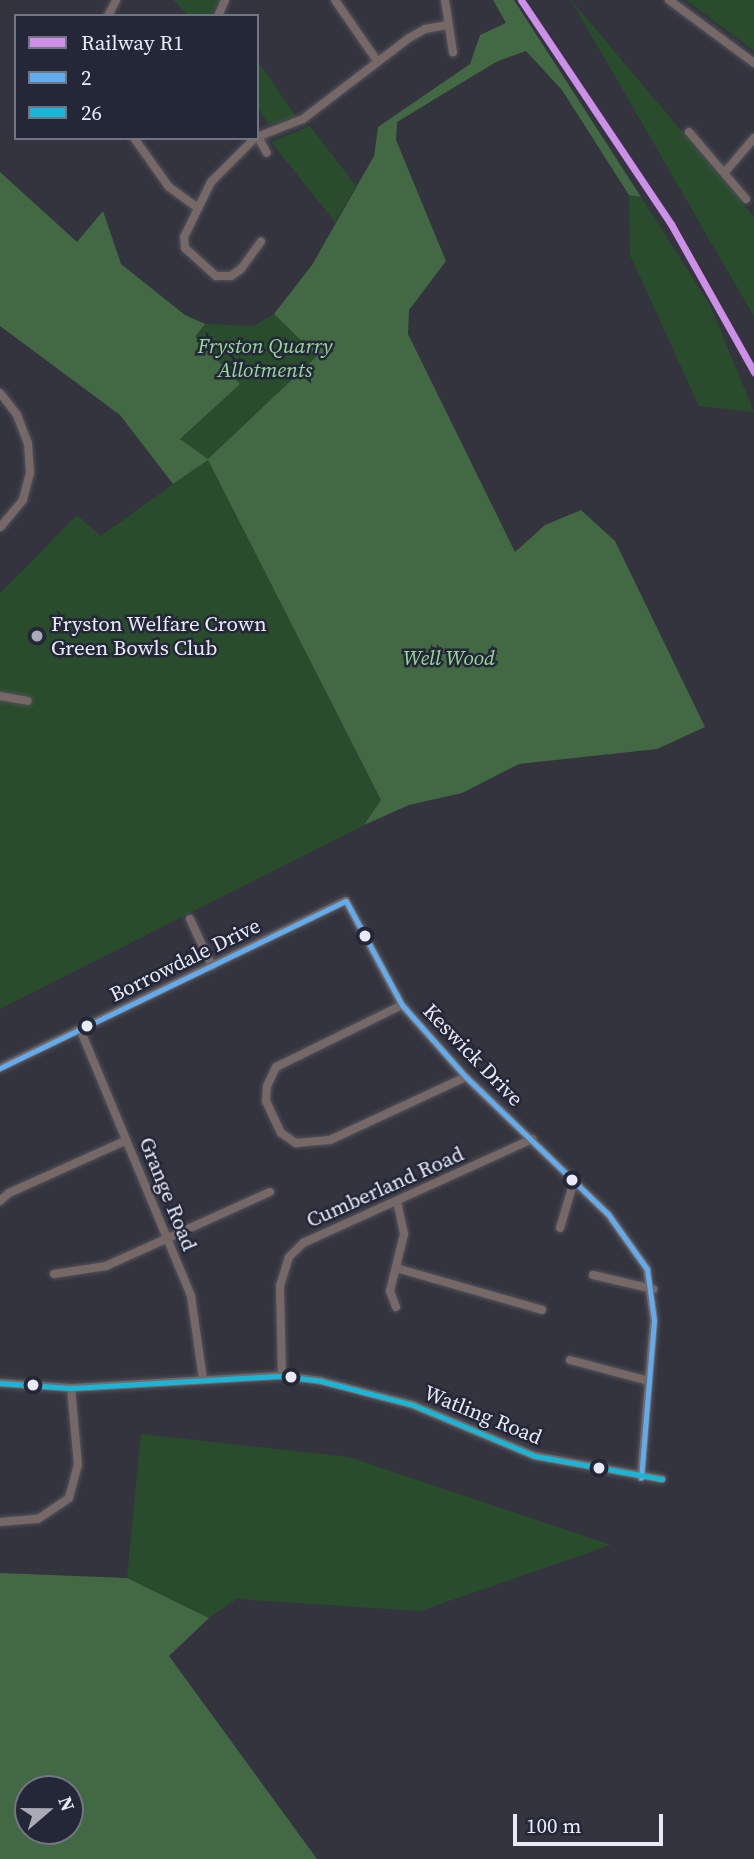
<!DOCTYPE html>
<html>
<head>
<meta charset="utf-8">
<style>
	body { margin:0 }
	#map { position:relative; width:754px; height:1859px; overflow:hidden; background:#33343e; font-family:"Source Serif 4",serif }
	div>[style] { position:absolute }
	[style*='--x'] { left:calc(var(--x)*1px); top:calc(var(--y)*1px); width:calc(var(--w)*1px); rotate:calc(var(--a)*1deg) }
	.green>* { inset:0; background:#294d2c }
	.forest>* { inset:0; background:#436844 }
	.roads { filter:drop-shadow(0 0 2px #51525b) drop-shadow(0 0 2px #51525b) }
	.street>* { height:8px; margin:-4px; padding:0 4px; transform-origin:4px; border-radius:4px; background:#756866 }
	.rail>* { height:2.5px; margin-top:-1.25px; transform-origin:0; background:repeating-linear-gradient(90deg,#726b70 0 12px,transparent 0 24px) }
	.bus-1>* { height:5px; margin:-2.5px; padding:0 2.5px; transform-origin:2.5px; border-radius:2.5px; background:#60acee }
	.bus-2>* { height:5px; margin:-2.5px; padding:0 2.5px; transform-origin:2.5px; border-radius:2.5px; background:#1ab6d8 }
	.rail-1>* { height:7px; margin:-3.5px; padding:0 3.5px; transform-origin:3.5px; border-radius:3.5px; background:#ce8fe9 }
	.dots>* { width:19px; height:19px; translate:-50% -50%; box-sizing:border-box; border:4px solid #242738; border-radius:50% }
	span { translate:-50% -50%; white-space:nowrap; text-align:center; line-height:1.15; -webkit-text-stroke:5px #242738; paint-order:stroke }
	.park-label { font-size:21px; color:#98d997; font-style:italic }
	.poi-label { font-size:21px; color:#e8eaf6 }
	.left { translate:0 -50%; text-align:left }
	.street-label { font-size:21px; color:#e8eaf6 }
	.legend { position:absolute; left:14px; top:14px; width:245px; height:126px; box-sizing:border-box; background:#242738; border:2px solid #727584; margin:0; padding:9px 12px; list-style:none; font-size:21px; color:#e8eaf6 }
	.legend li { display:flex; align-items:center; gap:14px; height:35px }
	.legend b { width:35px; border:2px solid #727584 }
	.north { position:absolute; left:14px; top:1775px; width:70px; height:70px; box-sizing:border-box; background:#242738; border:2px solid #727584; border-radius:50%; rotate:70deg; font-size:19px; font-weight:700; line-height:28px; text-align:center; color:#e8eaf6 }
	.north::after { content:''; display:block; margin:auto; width:24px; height:32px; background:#a9aab6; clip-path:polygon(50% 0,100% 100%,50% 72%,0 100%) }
	.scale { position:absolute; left:513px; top:1814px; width:150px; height:32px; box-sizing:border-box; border:4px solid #e8eaf6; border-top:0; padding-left:9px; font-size:21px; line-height:24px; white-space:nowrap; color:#e8eaf6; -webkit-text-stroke:5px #242738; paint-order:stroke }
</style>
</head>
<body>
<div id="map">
	<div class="green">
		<i style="clip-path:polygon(173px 0,219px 0,211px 16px,189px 16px)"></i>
		<i style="clip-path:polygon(571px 0,754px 217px,754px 316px,724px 265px)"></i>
		<i style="clip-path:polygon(686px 0,754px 0,754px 51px)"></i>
		<i style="clip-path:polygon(257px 60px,296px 117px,269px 125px,257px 106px)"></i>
		<i style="clip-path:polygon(310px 126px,356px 186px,335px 222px,271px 142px)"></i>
		<i style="clip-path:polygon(629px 195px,641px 197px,710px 305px,754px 412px,699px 406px,630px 255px)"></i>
		<i style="clip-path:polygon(274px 314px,317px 356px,208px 460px,381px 800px,364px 825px,0 1009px,0 593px,77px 515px,101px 536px,207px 460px,180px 439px,195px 337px,205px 324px,253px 326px)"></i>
		<i style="clip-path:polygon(141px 1434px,349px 1457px,611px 1545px,420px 1611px,236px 1599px,209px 1618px,127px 1578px)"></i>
	</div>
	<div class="forest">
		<i style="clip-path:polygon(493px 0,514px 0,641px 197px,629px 195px,562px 90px,526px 51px,496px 62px,397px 122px,396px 140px,446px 261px,409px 310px,408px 334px,515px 552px,545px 525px,581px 510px,615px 541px,705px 727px,657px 749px,519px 764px,462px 793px,409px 805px,364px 825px,381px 800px,208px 460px,173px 484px,120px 415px,0 326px,0 172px,77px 242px,103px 211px,121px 264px,185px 315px,205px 324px,195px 337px,240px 384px,180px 439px,208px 459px,317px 356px,274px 314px,312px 265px,374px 156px,378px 127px,470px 64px,480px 35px,506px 23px)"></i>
		<i style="clip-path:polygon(evenodd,0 1573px,127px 1578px,209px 1618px,169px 1656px,317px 1859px,0 1859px,0 1573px,70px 1789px,70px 1831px,28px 1831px,28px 1789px,70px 1789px)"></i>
	</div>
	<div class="roads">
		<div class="street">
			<i style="--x:335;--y:0;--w:75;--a:55.3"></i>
			<i style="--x:445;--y:0;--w:53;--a:81.3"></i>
			<i style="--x:669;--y:0;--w:106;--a:36.5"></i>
			<i style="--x:108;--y:16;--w:18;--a:-63"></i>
			<i style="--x:218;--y:16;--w:17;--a:-66"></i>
			<i style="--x:689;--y:132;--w:88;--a:49.6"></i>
			<i style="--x:257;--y:137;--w:49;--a:-21.4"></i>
			<i style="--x:303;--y:119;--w:133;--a:-37.4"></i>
			<i style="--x:409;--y:38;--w:18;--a:-29"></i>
			<i style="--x:425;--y:29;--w:23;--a:-10"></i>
			<i style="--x:258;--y:137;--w:18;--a:61"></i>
			<i style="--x:134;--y:138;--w:60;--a:54.5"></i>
			<i style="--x:169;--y:187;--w:36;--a:36"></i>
			<i style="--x:255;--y:138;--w:62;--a:135"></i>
			<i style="--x:211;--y:182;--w:61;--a:116.1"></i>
			<i style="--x:184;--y:237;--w:11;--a:85"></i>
			<i style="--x:185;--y:248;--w:42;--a:42.1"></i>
			<i style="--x:216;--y:276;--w:15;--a:0"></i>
			<i style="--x:231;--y:276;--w:12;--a:-35"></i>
			<i style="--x:241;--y:269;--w:34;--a:-54"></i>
			<i style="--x:725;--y:172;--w:45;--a:-49.5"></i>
			<i style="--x:0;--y:393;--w:28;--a:52"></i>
			<i style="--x:17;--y:415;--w:30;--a:69"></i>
			<i style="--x:28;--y:443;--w:30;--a:86"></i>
			<i style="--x:30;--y:473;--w:28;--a:105"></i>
			<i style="--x:23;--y:500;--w:35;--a:130"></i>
			<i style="--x:0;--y:696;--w:28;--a:10"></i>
			<i style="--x:190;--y:919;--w:52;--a:64.9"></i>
			<i style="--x:402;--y:1005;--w:140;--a:153.8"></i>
			<i style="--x:276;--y:1067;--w:21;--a:115"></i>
			<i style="--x:267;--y:1086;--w:15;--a:94"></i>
			<i style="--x:266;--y:1101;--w:35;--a:65"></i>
			<i style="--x:281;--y:1133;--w:18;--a:34"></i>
			<i style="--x:296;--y:1143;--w:34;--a:-5"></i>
			<i style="--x:330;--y:1140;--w:150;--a:-24.9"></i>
			<i style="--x:80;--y:1029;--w:289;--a:67.4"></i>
			<i style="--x:191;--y:1296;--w:84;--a:81.8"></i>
			<i style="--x:0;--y:1068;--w:384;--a:-25.8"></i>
			<i style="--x:346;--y:901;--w:118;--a:61.7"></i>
			<i style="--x:402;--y:1005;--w:96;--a:48.4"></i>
			<i style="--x:466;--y:1077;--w:197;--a:44"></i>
			<i style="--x:608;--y:1214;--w:67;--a:54.7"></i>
			<i style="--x:647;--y:1269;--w:51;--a:82.2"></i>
			<i style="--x:654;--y:1320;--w:158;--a:94.7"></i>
			<i style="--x:0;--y:1201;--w:12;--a:-42"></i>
			<i style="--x:9;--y:1193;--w:129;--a:-24.2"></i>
			<i style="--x:560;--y:1228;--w:49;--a:-73.4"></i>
			<i style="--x:396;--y:1268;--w:152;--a:16"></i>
			<i style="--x:54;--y:1274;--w:53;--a:-8.7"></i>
			<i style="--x:106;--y:1266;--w:180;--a:-24.3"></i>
			<i style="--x:593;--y:1275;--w:62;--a:13.1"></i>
			<i style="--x:396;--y:1307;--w:17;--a:-111"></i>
			<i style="--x:390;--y:1291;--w:59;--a:-76.2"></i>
			<i style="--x:404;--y:1234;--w:34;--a:-102"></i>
			<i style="--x:570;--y:1360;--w:82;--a:14.9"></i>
			<i style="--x:282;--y:1376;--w:90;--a:-91.3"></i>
			<i style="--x:280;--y:1286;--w:30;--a:-73"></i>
			<i style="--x:289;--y:1257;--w:20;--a:-45"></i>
			<i style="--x:303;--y:1243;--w:252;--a:-24.4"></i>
			<i style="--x:0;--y:1383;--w:71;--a:4"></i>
			<i style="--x:71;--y:1388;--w:211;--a:-3.3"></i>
			<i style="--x:282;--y:1376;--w:39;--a:7"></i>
			<i style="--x:321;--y:1381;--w:95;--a:14.6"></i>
			<i style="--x:413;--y:1405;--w:132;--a:22.7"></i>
			<i style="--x:535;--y:1456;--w:129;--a:10.3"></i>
			<i style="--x:0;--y:1522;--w:38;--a:-5"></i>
			<i style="--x:38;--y:1519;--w:37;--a:-34"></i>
			<i style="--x:69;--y:1498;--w:34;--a:-75"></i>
			<i style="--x:78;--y:1465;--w:77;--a:-95.2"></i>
		</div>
	</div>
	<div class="rail">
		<i style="--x:521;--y:0;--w:270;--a:56.2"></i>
		<i style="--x:671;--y:224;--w:170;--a:60.7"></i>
	</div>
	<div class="bus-1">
		<i style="--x:0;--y:1068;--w:384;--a:-25.8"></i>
		<i style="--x:346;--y:901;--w:118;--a:61.7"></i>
		<i style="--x:402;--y:1005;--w:96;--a:48.4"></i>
		<i style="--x:466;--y:1077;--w:197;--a:44"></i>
		<i style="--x:608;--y:1214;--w:67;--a:54.7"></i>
		<i style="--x:647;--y:1269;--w:51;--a:82.2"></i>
		<i style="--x:654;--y:1320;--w:158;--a:94.7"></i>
	</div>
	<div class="bus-2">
		<i style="--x:0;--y:1383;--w:71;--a:4"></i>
		<i style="--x:71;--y:1388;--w:211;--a:-3.3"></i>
		<i style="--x:282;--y:1376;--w:39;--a:7"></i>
		<i style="--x:321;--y:1381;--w:95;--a:14.6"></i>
		<i style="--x:413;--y:1405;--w:132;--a:22.7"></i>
		<i style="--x:535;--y:1456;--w:129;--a:10.3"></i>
	</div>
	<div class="rail-1">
		<i style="--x:521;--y:0;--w:270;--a:56.2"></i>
		<i style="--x:671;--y:224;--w:170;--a:60.7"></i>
	</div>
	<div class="dots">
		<i style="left:37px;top:636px;background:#a9aab6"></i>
		<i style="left:365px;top:936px;background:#e8eaf6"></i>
		<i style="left:87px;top:1026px;background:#e8eaf6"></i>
		<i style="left:572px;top:1180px;background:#e8eaf6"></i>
		<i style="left:291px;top:1377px;background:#e8eaf6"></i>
		<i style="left:33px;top:1385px;background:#e8eaf6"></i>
		<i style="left:599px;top:1468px;background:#e8eaf6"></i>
	</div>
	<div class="park-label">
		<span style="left:265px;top:358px">Fryston Quarry<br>Allotments</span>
		<span style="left:449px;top:658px">Well Wood</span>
	</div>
	<div class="poi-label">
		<span class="left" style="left:51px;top:636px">Fryston Welfare Crown<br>Green Bowls Club</span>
	</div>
	<div class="street-label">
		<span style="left:185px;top:960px;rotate:-26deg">Borrowdale Drive</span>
		<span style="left:473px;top:1055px;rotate:46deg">Keswick Drive</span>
		<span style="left:385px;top:1187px;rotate:-24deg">Cumberland Road</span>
		<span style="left:168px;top:1194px;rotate:68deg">Grange Road</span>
		<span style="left:483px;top:1415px;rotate:22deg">Watling Road</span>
	</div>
	<ul class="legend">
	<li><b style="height:9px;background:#ce8fe9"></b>Railway R1</li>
	<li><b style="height:9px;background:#60acee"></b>2</li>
	<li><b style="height:9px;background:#1ab6d8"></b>26</li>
	</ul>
	<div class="north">N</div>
	<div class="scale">100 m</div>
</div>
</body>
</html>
